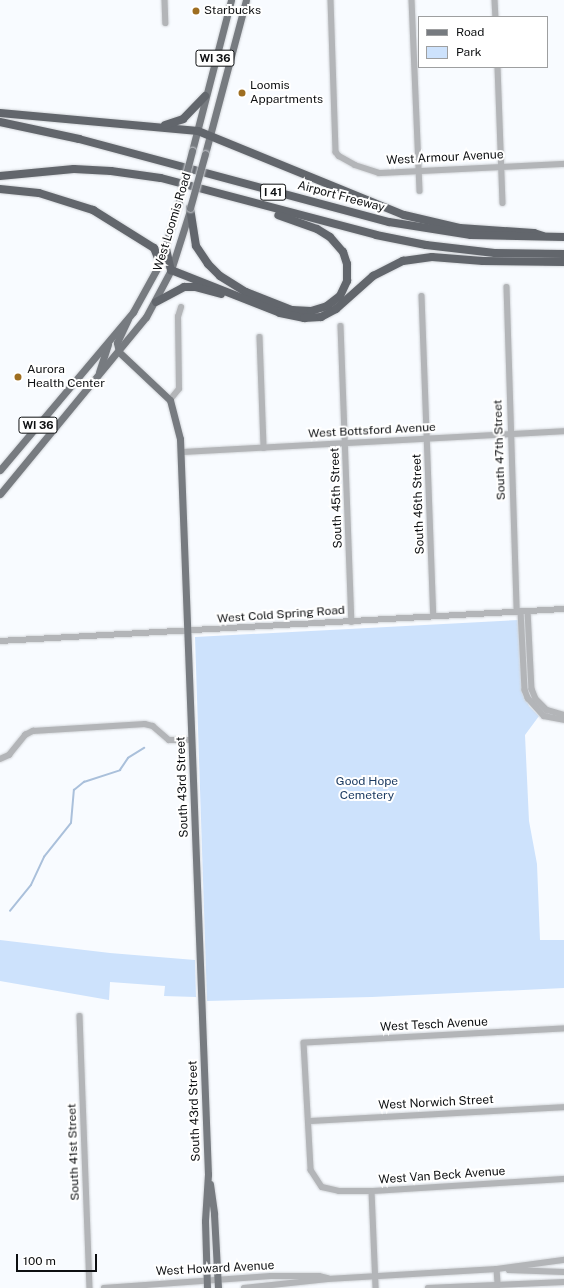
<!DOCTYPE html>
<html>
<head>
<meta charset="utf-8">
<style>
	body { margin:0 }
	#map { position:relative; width:564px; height:1288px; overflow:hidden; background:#f8fbff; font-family:"Public Sans",sans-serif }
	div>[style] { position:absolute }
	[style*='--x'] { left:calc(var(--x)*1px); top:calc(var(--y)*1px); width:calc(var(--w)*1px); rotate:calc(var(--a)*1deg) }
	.green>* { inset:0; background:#cde2fc }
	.stream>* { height:1.5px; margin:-0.75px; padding:0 0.75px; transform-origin:0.75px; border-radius:0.75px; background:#aac0db }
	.roads { filter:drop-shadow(0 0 1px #d2d5d9) drop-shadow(0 0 1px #d2d5d9) }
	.minor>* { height:5.5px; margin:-2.75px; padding:0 2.75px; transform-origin:2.75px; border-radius:2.75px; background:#b3b5b8 }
	.major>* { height:7px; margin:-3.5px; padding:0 3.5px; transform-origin:3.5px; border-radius:3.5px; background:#777b80 }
	.highway>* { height:8px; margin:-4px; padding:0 4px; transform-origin:4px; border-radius:4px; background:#62666c }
	.bridges { filter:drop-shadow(0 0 1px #d2d5d9) drop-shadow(0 0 1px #d2d5d9) }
	.major-bridge>* { height:7px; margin:-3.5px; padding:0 3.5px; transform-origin:3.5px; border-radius:3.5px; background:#777b80 }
	.dots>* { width:11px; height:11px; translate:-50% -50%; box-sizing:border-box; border:2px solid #fff; border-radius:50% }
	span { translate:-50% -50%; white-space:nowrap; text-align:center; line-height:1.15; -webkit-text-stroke:4px #fff; paint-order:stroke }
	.shield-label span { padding:1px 3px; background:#fff; border:1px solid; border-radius:3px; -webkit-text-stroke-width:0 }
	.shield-label { font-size:11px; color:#0d0f11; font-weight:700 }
	.poi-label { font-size:12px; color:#0d0f11 }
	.left { translate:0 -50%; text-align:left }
	.street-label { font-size:12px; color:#0d0f11 }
	.park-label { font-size:12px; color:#1d3c62 }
	.legend { position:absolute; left:418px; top:16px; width:130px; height:52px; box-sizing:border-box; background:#fff; border:1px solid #9e9fa0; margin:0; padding:5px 7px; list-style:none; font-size:12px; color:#0d0f11 }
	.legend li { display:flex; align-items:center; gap:8px; height:20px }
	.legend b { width:20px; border:1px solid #9e9fa0 }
	.scale { position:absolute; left:16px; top:1254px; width:81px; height:18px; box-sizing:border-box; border:2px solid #0d0f11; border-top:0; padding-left:5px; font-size:12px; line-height:14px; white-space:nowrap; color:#0d0f11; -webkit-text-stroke:3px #fff; paint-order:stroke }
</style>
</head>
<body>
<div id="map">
	<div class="green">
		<i style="clip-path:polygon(518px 620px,522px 687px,529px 706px,539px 716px,525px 735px,529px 821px,537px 864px,540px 940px,564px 940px,564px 988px,372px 997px,207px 1001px,195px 637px)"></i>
		<i style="clip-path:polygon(0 940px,110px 953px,195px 960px,196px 997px,164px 996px,165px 986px,110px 982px,109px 1000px,0 981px)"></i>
	</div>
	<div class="stream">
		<i style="--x:10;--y:911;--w:33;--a:-51"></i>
		<i style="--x:31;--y:885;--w:31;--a:-65"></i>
		<i style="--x:44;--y:857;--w:43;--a:-51.5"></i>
		<i style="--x:71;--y:823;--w:33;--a:-85"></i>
		<i style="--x:74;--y:790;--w:13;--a:-39"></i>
		<i style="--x:84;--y:782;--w:38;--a:-18"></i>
		<i style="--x:120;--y:770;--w:14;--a:-56"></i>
		<i style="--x:128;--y:758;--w:19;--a:-32"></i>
	</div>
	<div class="roads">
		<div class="minor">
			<i style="--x:165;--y:0;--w:23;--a:88"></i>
			<i style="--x:331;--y:0;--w:152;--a:88.1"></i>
			<i style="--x:336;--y:152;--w:5;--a:53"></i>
			<i style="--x:339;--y:156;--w:18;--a:29"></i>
			<i style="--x:355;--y:165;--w:25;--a:18"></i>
			<i style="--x:379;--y:173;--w:185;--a:-2.8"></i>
			<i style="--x:412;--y:0;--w:191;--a:87.6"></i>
			<i style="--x:495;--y:0;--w:17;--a:87"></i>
			<i style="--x:498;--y:67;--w:136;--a:87.9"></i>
			<i style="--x:507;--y:287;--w:324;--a:88.2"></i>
			<i style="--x:422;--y:296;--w:320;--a:87.9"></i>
			<i style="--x:341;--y:326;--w:296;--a:87.9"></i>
			<i style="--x:260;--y:337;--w:111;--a:87.9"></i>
			<i style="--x:170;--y:400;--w:14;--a:-51"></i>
			<i style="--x:179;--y:389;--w:72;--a:-90.8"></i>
			<i style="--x:178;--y:317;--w:10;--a:-73"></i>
			<i style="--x:181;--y:452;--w:384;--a:-3.1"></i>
			<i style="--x:521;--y:611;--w:79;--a:87.1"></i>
			<i style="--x:525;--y:690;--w:9;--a:69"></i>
			<i style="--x:528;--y:698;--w:24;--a:48"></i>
			<i style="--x:544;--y:716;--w:20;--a:11"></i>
			<i style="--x:528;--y:611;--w:78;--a:87.1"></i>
			<i style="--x:532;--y:689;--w:11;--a:68"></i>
			<i style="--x:536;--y:699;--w:16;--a:45"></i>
			<i style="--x:547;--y:710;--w:18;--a:16"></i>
			<i style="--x:0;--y:641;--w:565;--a:-3.25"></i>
			<i style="--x:0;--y:759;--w:10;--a:-24"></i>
			<i style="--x:9;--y:755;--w:26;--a:-51"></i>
			<i style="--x:25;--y:735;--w:9;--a:-27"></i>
			<i style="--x:33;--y:731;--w:112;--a:-3.6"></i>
			<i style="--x:145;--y:724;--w:8;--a:14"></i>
			<i style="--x:153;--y:726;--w:21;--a:41"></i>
			<i style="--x:169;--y:740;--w:23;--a:0"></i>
			<i style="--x:80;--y:1016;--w:272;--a:87.9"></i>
			<i style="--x:564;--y:1029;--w:260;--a:176.9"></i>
			<i style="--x:304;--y:1043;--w:127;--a:86.8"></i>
			<i style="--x:311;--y:1170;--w:20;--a:57"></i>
			<i style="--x:322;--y:1187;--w:17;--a:13"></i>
			<i style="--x:339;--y:1191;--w:33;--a:0"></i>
			<i style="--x:372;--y:1191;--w:192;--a:-3.6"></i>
			<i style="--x:309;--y:1121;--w:255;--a:-3.1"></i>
			<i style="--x:372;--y:1191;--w:97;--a:87.6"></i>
			<i style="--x:497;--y:1269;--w:16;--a:86"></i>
			<i style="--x:509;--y:1270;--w:55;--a:2.1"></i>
			<i style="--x:104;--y:1288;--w:167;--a:-4.1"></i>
			<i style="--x:271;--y:1276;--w:48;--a:0"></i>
			<i style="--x:319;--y:1276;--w:9;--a:13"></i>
			<i style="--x:244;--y:1288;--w:84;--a:-6.1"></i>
			<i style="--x:328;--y:1279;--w:169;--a:-3.4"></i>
			<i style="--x:497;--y:1269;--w:68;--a:-7.7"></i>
			<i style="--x:428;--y:1288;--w:136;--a:-2.5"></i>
		</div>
		<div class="major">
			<i style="--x:192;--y:151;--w:156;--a:-75.5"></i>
			<i style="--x:205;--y:154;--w:159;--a:-75.1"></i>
			<i style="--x:128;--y:319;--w:26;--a:115"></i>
			<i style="--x:117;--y:343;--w:9;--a:77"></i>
			<i style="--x:119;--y:352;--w:70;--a:43.3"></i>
			<i style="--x:170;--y:400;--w:40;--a:75.6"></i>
			<i style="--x:180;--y:439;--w:736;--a:87.82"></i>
			<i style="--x:208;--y:1174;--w:47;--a:93.7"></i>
			<i style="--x:205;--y:1221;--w:67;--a:88.3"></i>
			<i style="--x:99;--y:372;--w:29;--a:-72"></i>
			<i style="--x:0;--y:470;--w:207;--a:-49.9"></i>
			<i style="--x:133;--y:312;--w:56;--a:-61.1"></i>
			<i style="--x:160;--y:263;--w:61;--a:-72.8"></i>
			<i style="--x:0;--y:494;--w:229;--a:-50.5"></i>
			<i style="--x:146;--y:317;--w:53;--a:-62"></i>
			<i style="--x:171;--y:270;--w:63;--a:-72.4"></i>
			<i style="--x:210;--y:1184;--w:30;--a:82"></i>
			<i style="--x:214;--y:1214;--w:74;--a:86.9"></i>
		</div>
		<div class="highway">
			<i style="--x:0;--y:113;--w:199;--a:5.2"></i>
			<i style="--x:198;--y:131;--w:222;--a:22.2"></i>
			<i style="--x:404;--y:215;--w:57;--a:13.1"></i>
			<i style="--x:460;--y:228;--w:74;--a:3.9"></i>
			<i style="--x:534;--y:233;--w:9;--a:18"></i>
			<i style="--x:0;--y:122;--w:81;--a:12.1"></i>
			<i style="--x:79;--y:139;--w:321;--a:15"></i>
			<i style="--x:389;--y:222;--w:83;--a:9"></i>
			<i style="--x:471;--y:235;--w:93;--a:1.2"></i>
			<i style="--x:165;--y:125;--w:19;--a:-18"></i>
			<i style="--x:183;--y:119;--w:32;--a:-46"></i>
			<i style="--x:0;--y:176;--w:74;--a:-5.4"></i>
			<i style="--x:74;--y:169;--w:37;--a:3"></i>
			<i style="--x:111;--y:171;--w:50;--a:8"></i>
			<i style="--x:161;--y:178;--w:222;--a:14.8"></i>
			<i style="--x:376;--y:235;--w:51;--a:11.3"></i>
			<i style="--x:426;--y:245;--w:69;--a:6.6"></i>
			<i style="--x:495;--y:253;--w:69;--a:0.8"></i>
			<i style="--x:0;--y:189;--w:39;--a:6"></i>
			<i style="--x:39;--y:193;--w:57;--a:17.5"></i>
			<i style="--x:93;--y:210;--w:72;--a:31.9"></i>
			<i style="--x:154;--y:248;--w:16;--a:68"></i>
			<i style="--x:190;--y:208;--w:38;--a:81"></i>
			<i style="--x:196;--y:246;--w:22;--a:56"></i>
			<i style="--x:208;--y:264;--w:17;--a:45"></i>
			<i style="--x:220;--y:276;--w:31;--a:32"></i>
			<i style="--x:246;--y:292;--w:49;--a:21.4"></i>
			<i style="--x:292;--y:310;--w:19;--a:3"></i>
			<i style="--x:311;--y:311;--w:17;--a:-17"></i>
			<i style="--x:327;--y:306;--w:16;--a:-38"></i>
			<i style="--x:340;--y:296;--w:17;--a:-65"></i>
			<i style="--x:347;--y:281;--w:17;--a:-90"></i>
			<i style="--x:347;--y:264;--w:13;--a:-108"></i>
			<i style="--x:343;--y:252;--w:20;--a:-131"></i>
			<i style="--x:330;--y:237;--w:15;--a:-148"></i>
			<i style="--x:317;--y:229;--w:41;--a:-160.3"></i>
			<i style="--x:166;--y:249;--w:22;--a:77"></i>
			<i style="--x:171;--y:270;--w:117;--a:21.5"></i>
			<i style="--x:280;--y:313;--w:25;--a:12"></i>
			<i style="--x:304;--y:318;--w:17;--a:-3"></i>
			<i style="--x:321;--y:317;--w:17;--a:-28"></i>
			<i style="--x:336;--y:309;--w:50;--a:-41.7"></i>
			<i style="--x:373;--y:276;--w:34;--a:-27"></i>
			<i style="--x:403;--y:261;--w:29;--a:-8"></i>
			<i style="--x:432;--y:257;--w:51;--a:4.5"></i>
			<i style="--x:483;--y:261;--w:81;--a:0.7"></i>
			<i style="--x:156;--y:302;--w:32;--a:-28"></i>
			<i style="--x:184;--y:287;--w:11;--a:0"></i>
			<i style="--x:195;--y:287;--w:27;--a:15"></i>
		</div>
	</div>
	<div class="bridges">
		<div class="major-bridge">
			<i style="--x:178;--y:205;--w:56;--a:-75.5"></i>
			<i style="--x:190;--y:208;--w:56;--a:-74.5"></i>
		</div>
	</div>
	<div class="dots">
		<i style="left:196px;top:11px;background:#9e6e21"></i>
		<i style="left:242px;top:93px;background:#9e6e21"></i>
		<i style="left:18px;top:377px;background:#9e6e21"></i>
	</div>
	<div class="shield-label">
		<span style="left:215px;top:58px">WI 36</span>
		<span style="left:273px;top:192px">I 41</span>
		<span style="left:38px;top:425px">WI 36</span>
	</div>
	<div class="poi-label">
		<span class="left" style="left:204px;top:11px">Starbucks</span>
		<span class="left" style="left:250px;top:93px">Loomis<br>Appartments</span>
		<span class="left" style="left:27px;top:377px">Aurora<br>Health Center</span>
	</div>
	<div class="street-label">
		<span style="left:445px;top:158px;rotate:-3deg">West Armour Avenue</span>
		<span style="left:341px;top:197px;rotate:15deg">Airport Freeway</span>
		<span style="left:173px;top:222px;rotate:-73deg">West Loomis Road</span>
		<span style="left:372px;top:431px;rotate:-3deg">West Bottsford Avenue</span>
		<span style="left:500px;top:450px;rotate:-92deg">South 47th Street</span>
		<span style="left:337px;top:498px;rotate:-92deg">South 45th Street</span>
		<span style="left:419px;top:504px;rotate:-92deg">South 46th Street</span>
		<span style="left:281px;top:615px;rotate:-4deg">West Cold Spring Road</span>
		<span style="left:183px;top:787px;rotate:-92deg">South 43rd Street</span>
		<span style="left:434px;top:1025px;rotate:-3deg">West Tesch Avenue</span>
		<span style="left:436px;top:1103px;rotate:-3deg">West Norwich Street</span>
		<span style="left:195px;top:1111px;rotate:-92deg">South 43rd Street</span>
		<span style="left:74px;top:1152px;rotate:-92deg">South 41st Street</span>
		<span style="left:442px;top:1176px;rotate:-4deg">West Van Beck Avenue</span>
		<span style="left:215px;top:1269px;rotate:-3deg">West Howard Avenue</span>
	</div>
	<div class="park-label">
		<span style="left:367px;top:789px">Good Hope<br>Cemetery</span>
	</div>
	<ul class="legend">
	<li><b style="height:5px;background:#777b80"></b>Road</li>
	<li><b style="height:11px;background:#cde2fc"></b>Park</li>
	</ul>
	<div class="scale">100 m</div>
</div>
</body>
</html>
